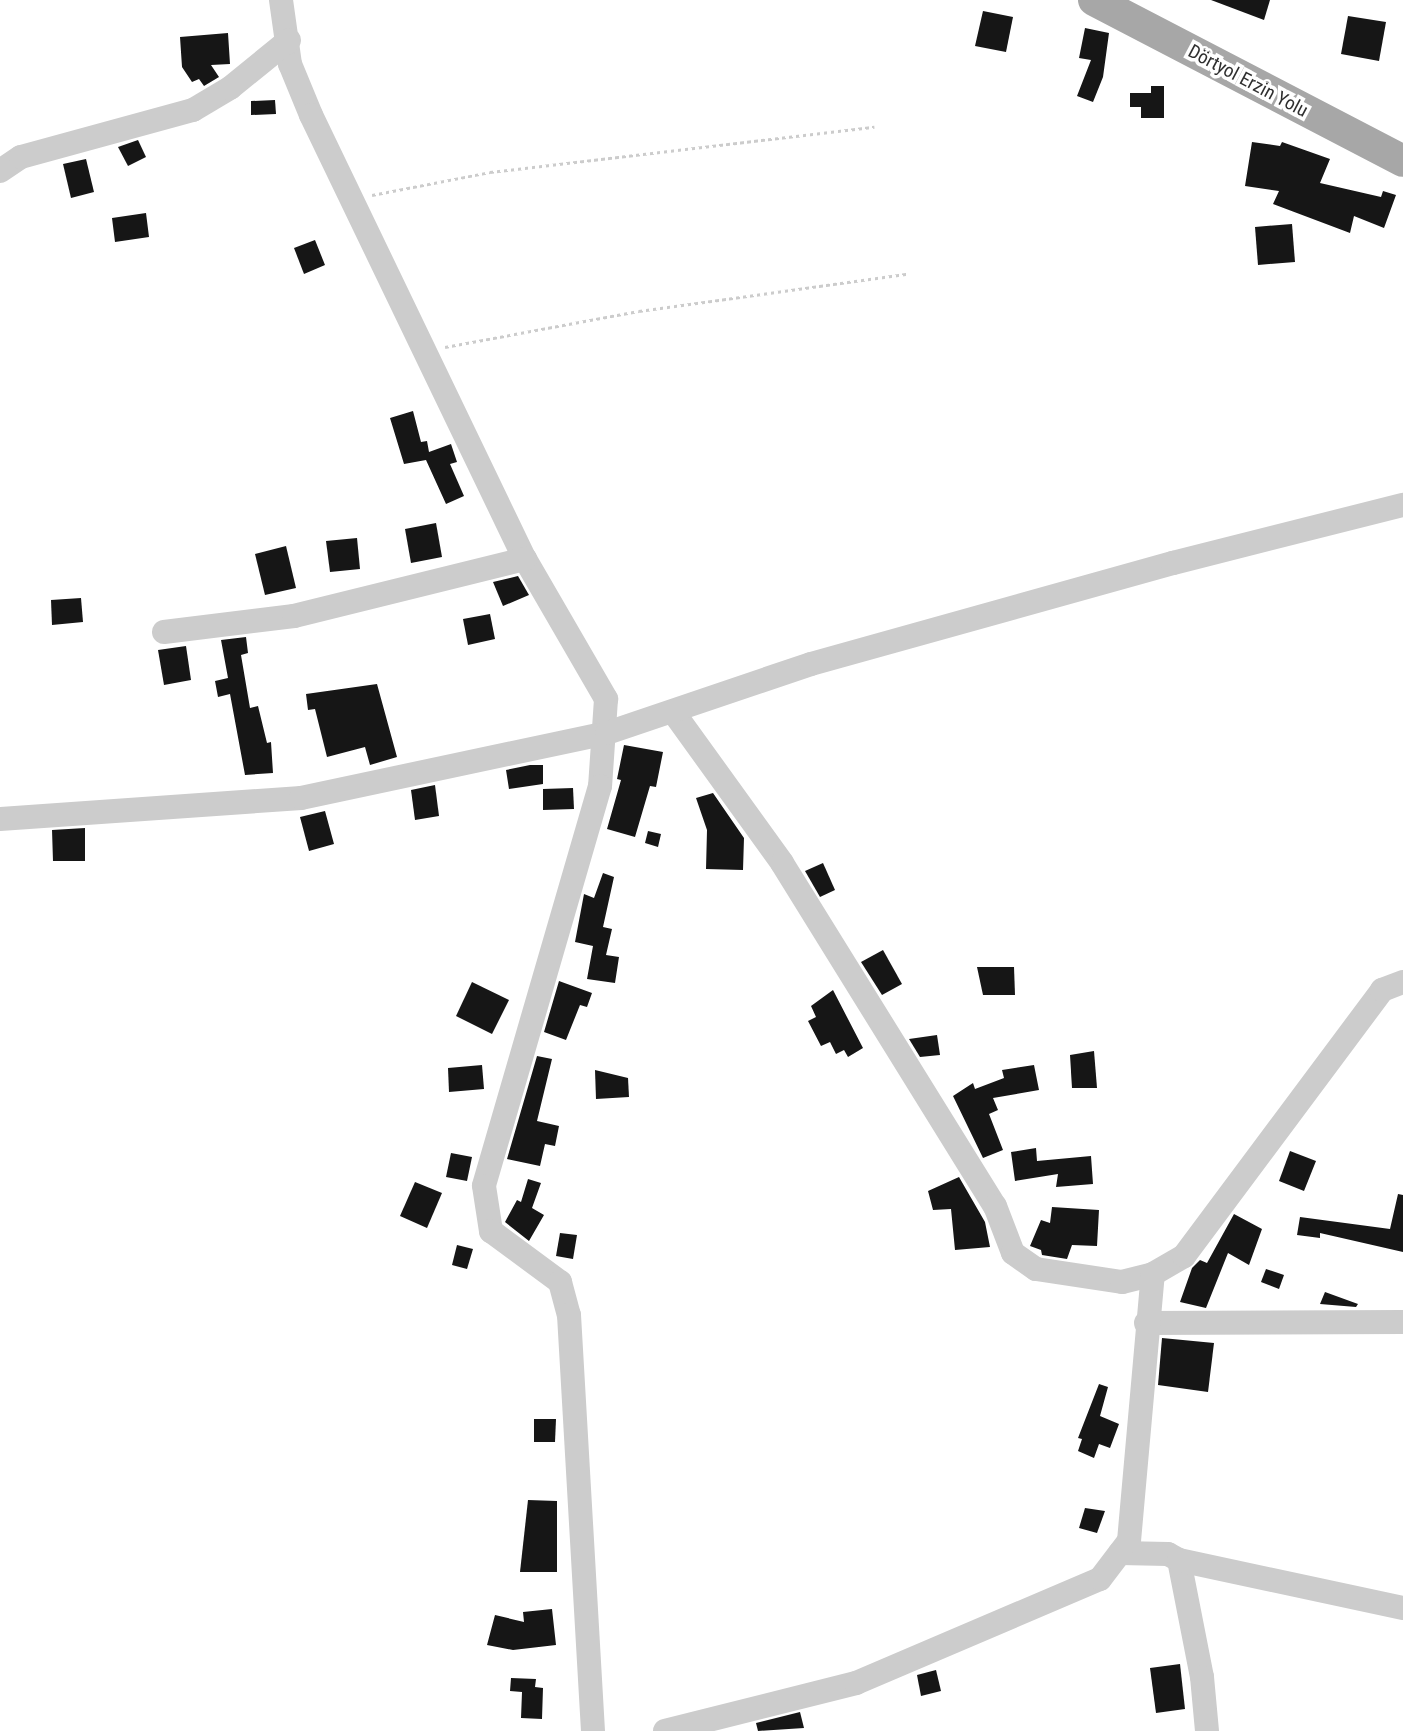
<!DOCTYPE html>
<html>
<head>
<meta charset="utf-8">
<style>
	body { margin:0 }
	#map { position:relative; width:1403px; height:1731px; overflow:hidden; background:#fff; font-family:"Roboto Condensed",sans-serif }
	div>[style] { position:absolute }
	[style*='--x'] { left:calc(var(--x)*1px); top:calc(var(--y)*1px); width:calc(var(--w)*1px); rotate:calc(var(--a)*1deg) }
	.building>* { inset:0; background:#161616 }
	.path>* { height:2.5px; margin-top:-1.25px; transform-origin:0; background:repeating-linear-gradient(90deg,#ccc 0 3.5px,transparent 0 7px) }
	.minor>* { height:24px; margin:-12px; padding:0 12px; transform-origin:12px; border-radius:12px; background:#ccc }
	.major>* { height:32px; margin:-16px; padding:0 16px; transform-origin:16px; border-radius:16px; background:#a7a7a7 }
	span { translate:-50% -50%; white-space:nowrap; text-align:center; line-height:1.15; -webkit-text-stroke:7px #fff; paint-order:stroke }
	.street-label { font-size:19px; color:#2f2f2f }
</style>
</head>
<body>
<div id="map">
	<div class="building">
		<i style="clip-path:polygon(1211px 0,1270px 0,1264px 20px)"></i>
		<i style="clip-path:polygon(983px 11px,1013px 17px,1006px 52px,975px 46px)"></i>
		<i style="clip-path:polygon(1348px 16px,1386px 22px,1379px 61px,1341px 54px)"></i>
		<i style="clip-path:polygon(1085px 28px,1109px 33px,1103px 77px,1093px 102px,1077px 96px,1091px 60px,1079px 58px)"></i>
		<i style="clip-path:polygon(228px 33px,230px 64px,211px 65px,219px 77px,204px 86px,199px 79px,192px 82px,182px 67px,180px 37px)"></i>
		<i style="clip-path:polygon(1151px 86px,1164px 86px,1164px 118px,1141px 118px,1141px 107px,1130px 107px,1130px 93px,1151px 93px)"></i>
		<i style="clip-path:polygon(275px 100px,276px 114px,251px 115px,251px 101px)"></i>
		<i style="clip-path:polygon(138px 140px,146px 157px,128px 166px,118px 147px)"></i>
		<i style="clip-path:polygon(1252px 142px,1280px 146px,1282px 142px,1330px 159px,1320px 183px,1381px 197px,1383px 191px,1396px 195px,1384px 228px,1354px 216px,1350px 233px,1273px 204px,1279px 191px,1245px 186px)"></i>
		<i style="clip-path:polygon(86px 159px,94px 192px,71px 198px,63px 164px)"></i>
		<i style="clip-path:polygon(146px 213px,149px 237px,115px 242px,112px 218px)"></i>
		<i style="clip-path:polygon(1292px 224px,1295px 262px,1258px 265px,1255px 227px)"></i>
		<i style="clip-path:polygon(315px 240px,325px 265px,304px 274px,294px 248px)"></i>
		<i style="clip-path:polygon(413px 411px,421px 442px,427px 441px,429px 452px,451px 444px,457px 462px,450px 464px,464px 496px,446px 504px,426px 460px,404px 464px,390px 418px)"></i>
		<i style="clip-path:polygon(436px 523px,442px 557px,411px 563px,405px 529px)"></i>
		<i style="clip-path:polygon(357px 538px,360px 569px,330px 572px,326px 541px)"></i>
		<i style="clip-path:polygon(286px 546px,296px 588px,265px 595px,255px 554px)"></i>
		<i style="clip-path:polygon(518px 576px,529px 595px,503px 606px,493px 582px)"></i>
		<i style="clip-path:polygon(81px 598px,83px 622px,52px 625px,51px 600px)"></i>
		<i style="clip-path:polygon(490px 614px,495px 639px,468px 645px,463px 619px)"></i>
		<i style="clip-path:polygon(246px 637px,248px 653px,241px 655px,250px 708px,258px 706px,267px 743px,271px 742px,273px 773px,245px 775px,230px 694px,218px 697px,215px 681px,228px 678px,221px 640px)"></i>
		<i style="clip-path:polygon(186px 646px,191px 680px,164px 685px,158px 650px)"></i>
		<i style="clip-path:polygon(377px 684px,397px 757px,370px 765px,365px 747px,327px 757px,315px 709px,308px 710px,306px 694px)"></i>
		<i style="clip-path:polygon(624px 745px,663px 752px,656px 787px,650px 786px,635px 837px,607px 829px,621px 780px,617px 779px)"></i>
		<i style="clip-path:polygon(530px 765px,543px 765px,543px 784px,509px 789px,506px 770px)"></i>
		<i style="clip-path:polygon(435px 785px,439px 816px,415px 820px,411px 790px)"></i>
		<i style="clip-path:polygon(573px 788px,574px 809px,543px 810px,543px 789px)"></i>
		<i style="clip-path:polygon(713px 793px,744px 838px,743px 870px,706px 869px,707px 830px,696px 798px)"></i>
		<i style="clip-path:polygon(325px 811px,334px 844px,309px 851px,300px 817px)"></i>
		<i style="clip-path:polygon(85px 828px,85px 861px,53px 861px,52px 830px)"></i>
		<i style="clip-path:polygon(648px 831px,661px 834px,658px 847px,645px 843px)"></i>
		<i style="clip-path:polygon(823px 863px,835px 890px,820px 897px,805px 871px)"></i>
		<i style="clip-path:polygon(603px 873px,614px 877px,603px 927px,612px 929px,606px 955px,619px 957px,615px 983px,587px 979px,593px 946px,575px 942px,584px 894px,594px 898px)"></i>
		<i style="clip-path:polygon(883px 950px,902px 984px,882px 995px,861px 962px)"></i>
		<i style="clip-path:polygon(977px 967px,1014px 967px,1015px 995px,983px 995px)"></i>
		<i style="clip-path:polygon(559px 981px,592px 993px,587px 1007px,580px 1005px,566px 1040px,544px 1032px)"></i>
		<i style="clip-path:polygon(472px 982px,509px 1000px,492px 1034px,456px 1016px)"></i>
		<i style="clip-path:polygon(833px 990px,863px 1048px,848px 1057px,844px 1050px,836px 1054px,830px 1042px,821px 1046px,808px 1021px,816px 1017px,811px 1006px)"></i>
		<i style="clip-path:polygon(937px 1035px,940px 1055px,920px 1057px,909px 1039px)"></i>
		<i style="clip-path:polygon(1094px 1051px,1097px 1088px,1072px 1088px,1070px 1055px)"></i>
		<i style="clip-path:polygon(537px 1056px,552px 1059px,537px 1121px,559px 1126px,555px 1146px,545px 1144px,540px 1166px,507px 1159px)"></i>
		<i style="clip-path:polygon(482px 1065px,484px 1089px,449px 1092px,448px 1068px)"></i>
		<i style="clip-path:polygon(1034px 1065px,1039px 1090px,993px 1098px,998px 1110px,989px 1114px,1003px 1150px,983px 1158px,953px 1096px,973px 1083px,975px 1089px,1004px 1078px,1002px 1070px)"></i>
		<i style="clip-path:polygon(595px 1070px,628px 1078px,629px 1097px,596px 1099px)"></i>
		<i style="clip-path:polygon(1036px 1148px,1037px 1161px,1091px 1156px,1093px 1184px,1056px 1187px,1058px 1174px,1015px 1181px,1011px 1152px)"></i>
		<i style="clip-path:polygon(1290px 1151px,1316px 1161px,1304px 1191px,1279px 1181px)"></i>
		<i style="clip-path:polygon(451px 1153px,472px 1157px,467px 1181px,446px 1177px)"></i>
		<i style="clip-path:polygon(959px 1177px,985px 1222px,990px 1247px,955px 1250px,951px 1209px,933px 1210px,928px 1191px)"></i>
		<i style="clip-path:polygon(528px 1179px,541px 1183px,532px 1208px,544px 1215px,529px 1241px,505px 1222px,517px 1200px,521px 1202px)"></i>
		<i style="clip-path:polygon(415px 1182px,442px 1193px,427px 1228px,400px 1216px)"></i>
		<i style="clip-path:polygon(1398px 1194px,1403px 1195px,1403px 1252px,1320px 1233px,1320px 1238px,1297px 1235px,1300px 1217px,1390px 1229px)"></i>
		<i style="clip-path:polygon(1052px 1207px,1099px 1210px,1097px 1246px,1072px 1245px,1067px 1259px,1042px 1255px,1041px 1250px,1030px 1246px,1041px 1220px,1050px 1223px)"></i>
		<i style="clip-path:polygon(1234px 1214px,1262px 1229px,1249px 1265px,1228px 1253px,1206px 1308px,1180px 1302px,1192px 1268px,1200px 1260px,1207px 1263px)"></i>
		<i style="clip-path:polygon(560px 1233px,577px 1235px,573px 1259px,556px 1256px)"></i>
		<i style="clip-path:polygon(457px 1245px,473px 1249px,467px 1269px,452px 1265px)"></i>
		<i style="clip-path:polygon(1266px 1269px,1284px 1275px,1279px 1289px,1261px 1282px)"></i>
		<i style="clip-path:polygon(1325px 1292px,1358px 1304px,1356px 1307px,1320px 1304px)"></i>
		<i style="clip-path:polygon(1162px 1338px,1214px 1343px,1208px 1392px,1158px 1385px)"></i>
		<i style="clip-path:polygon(1099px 1384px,1108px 1387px,1100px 1416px,1119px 1424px,1110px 1448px,1099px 1444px,1094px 1458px,1078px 1451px,1082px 1439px,1078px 1438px)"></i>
		<i style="clip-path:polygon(534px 1419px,556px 1419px,555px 1442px,534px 1442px)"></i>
		<i style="clip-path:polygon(528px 1500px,557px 1501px,557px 1572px,520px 1572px)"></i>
		<i style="clip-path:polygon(1085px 1508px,1105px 1511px,1097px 1533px,1079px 1528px)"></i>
		<i style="clip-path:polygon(552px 1609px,556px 1645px,513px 1650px,487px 1645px,495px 1615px,524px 1622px,523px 1612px)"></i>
		<i style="clip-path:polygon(1180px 1664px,1185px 1709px,1156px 1713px,1150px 1668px)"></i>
		<i style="clip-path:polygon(936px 1670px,941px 1691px,921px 1696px,917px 1675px)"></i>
		<i style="clip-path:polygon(511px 1678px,536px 1679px,535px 1687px,543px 1688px,542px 1719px,521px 1718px,522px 1692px,510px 1691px)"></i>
		<i style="clip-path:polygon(800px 1712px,804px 1728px,758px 1731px,756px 1723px)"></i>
	</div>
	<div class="path">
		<i style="--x:372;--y:195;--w:120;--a:-11"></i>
		<i style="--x:490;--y:172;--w:387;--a:-6.7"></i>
		<i style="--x:445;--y:347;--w:197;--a:-10.5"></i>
		<i style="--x:639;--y:311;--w:271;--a:-7.9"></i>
	</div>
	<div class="minor">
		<i style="--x:281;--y:0;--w:65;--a:82"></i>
		<i style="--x:290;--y:64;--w:55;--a:67.6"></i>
		<i style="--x:311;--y:115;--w:493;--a:64.3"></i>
		<i style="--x:525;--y:559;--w:162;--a:59.9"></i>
		<i style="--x:606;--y:699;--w:87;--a:93.9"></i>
		<i style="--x:600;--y:786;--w:416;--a:106.2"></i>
		<i style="--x:484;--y:1186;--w:46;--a:81.2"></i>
		<i style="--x:491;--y:1231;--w:86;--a:36.5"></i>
		<i style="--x:560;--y:1282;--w:34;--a:75"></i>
		<i style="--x:569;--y:1315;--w:417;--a:86.7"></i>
		<i style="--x:0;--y:171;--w:25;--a:-34"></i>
		<i style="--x:21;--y:157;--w:178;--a:-15.3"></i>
		<i style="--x:193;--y:110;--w:43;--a:-30.7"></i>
		<i style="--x:230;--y:88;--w:76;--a:-39.1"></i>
		<i style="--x:164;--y:632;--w:131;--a:-7"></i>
		<i style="--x:294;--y:616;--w:238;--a:-13.9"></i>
		<i style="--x:674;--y:713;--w:185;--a:54.2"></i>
		<i style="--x:782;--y:863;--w:404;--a:58.2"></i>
		<i style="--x:995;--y:1206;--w:50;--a:69"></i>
		<i style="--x:1013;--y:1253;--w:28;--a:35"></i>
		<i style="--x:1036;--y:1269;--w:87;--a:8.6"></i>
		<i style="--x:1122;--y:1282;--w:32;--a:-14"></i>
		<i style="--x:1153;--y:1274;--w:36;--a:-30"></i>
		<i style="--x:1184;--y:1256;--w:332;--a:-53.3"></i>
		<i style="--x:1382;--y:990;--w:22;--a:-21"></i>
		<i style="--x:0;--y:819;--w:302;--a:-4"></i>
		<i style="--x:301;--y:798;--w:313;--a:-12"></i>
		<i style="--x:607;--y:733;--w:215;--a:-18.7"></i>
		<i style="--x:811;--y:664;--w:376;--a:-15.6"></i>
		<i style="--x:1173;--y:563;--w:237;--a:-14.2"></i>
		<i style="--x:1146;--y:1323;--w:257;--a:-0.2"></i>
		<i style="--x:1120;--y:1553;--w:48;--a:1.2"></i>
		<i style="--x:1168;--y:1554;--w:13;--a:29"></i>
		<i style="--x:1179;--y:1560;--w:119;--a:78.9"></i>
		<i style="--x:1202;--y:1677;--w:54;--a:84.7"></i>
		<i style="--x:1179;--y:1560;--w:229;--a:12.1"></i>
		<i style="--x:665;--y:1731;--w:197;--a:-14.1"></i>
		<i style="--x:856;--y:1683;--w:265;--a:-23.1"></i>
		<i style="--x:1100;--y:1579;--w:48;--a:-52.7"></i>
		<i style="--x:1129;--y:1541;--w:268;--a:-84.9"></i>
	</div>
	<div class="major">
		<i style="--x:1094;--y:0;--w:348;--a:27.5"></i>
	</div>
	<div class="street-label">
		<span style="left:1248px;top:81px;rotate:28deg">Dörtyol Erzin Yolu</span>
	</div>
</div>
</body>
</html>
